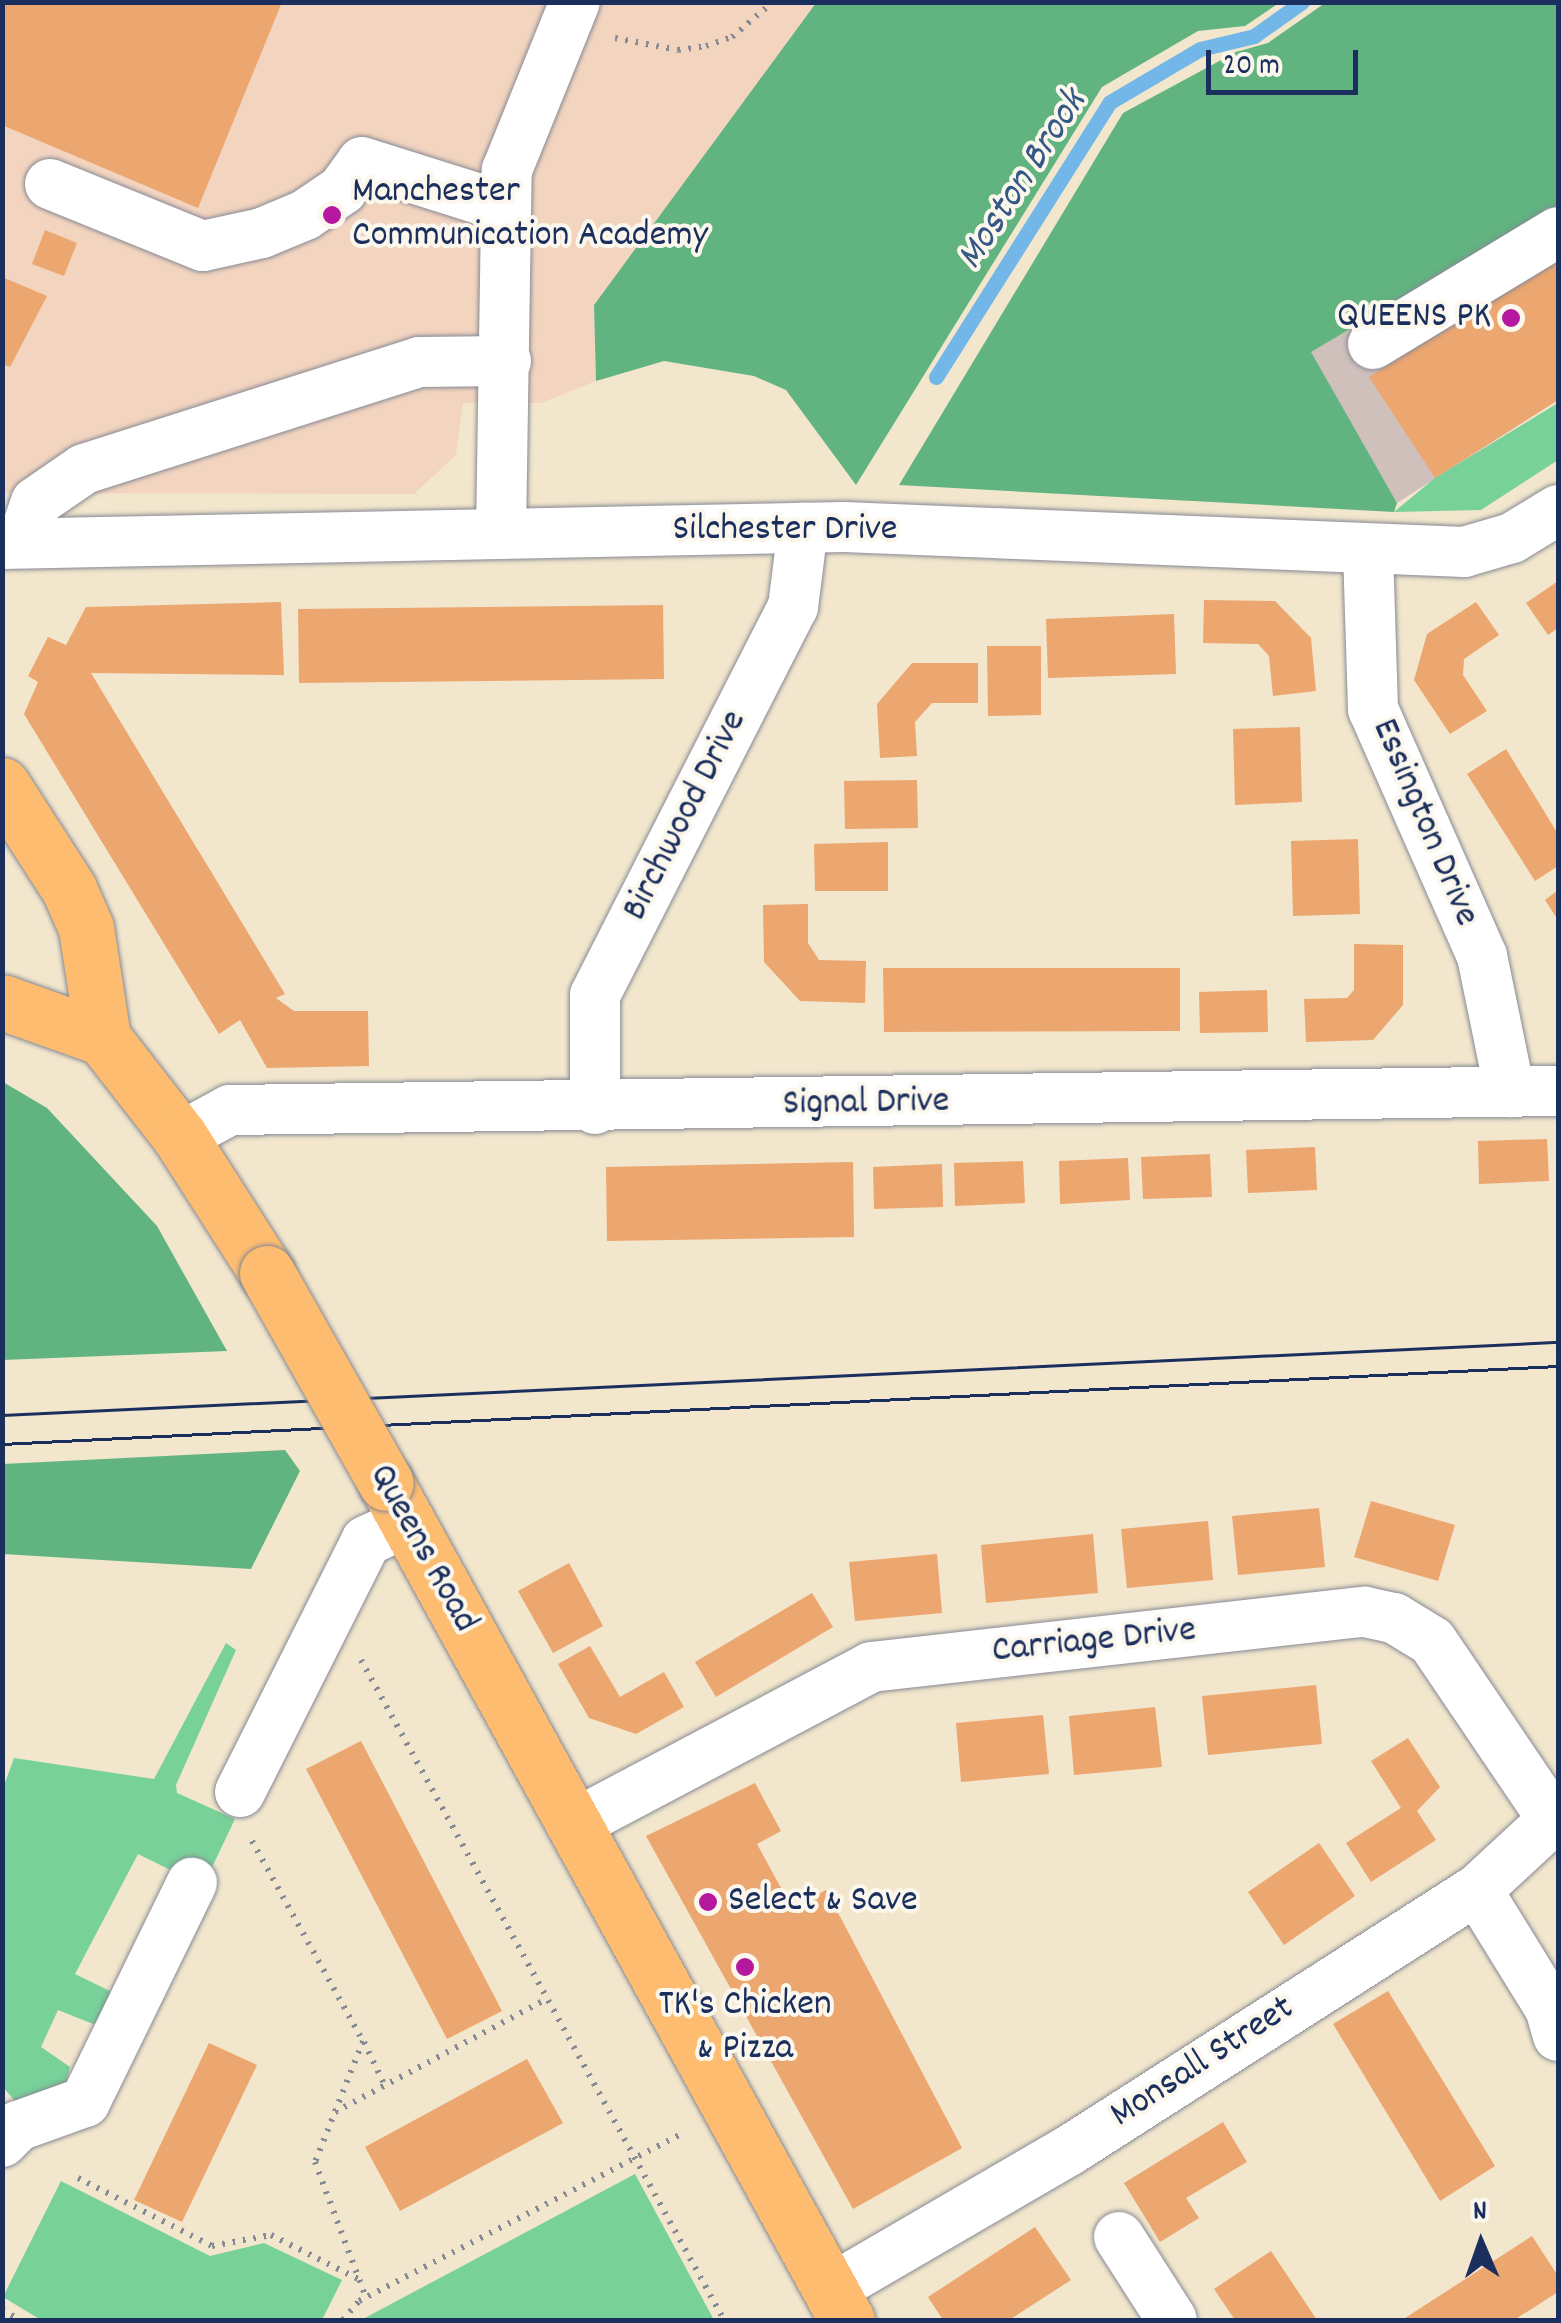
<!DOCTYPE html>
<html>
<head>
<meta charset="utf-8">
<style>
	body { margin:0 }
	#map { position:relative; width:1561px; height:2323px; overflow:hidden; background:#f2e6cc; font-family:Dekko,sans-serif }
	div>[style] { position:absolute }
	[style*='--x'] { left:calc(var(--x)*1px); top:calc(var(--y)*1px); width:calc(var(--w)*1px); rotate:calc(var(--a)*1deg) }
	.built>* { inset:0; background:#f3d4bf }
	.industrial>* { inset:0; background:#cfc0bb }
	.green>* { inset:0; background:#77d198 }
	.forest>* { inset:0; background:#61b380 }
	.stream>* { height:15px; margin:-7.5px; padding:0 7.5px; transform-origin:7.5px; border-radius:7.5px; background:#72b7e8 }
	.building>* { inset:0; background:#eca66f }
	.path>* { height:6px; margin-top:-3px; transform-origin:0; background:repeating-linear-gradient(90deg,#868a95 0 2.5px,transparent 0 10.5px) }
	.roads { filter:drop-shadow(0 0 2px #868a95) drop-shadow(0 0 2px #868a95) }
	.minor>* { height:50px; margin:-25px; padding:0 25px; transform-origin:25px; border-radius:25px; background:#fff }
	.highway>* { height:55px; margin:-27.5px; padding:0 27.5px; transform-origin:27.5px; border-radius:27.5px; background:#fdbc6f }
	.tram>* { height:2.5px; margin:-1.25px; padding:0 1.25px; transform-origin:1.25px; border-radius:1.25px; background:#1b2f5e }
	.bridges { filter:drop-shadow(0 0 2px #868a95) drop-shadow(0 0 2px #868a95) }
	.highway-bridge>* { height:55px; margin:-27.5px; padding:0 27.5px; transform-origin:27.5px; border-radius:27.5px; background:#fdbc6f }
	.dots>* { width:28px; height:28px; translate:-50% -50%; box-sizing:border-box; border:5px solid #fbf7ec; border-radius:50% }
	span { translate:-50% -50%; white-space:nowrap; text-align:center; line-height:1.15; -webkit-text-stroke:8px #fbf7ec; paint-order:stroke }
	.poi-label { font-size:38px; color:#1b2f5e }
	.left { translate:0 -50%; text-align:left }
	.right { translate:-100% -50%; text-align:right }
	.street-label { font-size:38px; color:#1b2f5e }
	.water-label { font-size:40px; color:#355887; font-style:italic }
	.frame { position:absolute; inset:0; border:5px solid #1b2f5e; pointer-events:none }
	.north { position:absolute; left:1431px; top:2193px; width:100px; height:100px; -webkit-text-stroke:8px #fbf7ec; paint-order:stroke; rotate:358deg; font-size:28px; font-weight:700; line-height:40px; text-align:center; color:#1b2f5e }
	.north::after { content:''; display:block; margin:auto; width:35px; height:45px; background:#1b2f5e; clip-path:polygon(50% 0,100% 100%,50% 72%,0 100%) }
	.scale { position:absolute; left:1206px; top:50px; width:152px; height:45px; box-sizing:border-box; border:5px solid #1b2f5e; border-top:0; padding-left:12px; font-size:30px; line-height:35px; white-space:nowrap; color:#1b2f5e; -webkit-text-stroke:8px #fbf7ec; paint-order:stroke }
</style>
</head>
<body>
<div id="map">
	<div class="built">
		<i style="clip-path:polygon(3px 3px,816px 3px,594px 305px,596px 381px,541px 403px,463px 403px,456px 455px,414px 494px,3px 493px)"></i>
	</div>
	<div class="industrial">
		<i style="clip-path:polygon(1558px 206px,1558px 400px,1397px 503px,1310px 352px)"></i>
	</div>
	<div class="green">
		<i style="clip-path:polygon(1558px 403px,1558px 460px,1481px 510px,1394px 512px,1435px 478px)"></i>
		<i style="clip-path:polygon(226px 1643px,236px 1650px,176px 1785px,177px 1793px,235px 1819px,203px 1886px,138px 1854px,75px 1974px,114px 1993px,107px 2019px,93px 2024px,58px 2010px,41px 2047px,70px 2067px,66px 2084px,20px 2107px,3px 2087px,2px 1791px,14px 1758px,154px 1779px)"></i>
		<i style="clip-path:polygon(635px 2174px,714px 2320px,361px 2320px,545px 2222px)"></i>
		<i style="clip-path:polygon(61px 2181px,210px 2256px,264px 2243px,342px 2280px,322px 2320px,41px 2320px,3px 2297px)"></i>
	</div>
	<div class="forest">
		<i style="clip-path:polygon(816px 3px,1279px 3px,1245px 26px,1198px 31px,1102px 87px,856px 485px,786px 390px,754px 376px,664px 361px,596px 381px,594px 305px)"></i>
		<i style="clip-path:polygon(1325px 3px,1558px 3px,1558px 206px,1311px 352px,1397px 503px,1394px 512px,899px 485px,1123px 113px,1236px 52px,1268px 43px)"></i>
		<i style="clip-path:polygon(3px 1082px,47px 1108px,157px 1226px,227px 1351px,3px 1360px)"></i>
		<i style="clip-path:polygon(285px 1450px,300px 1471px,251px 1569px,3px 1554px,3px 1464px)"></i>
	</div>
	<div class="stream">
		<i style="--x:936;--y:377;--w:325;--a:-57.7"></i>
		<i style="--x:1110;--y:102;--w:104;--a:-30.5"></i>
		<i style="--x:1200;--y:49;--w:56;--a:-13.5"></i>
		<i style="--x:1254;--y:36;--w:59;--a:-35.3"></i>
	</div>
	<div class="building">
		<i style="clip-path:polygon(2px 2px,282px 2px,198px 208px,2px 125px)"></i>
		<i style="clip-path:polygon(45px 230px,77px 243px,64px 276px,32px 264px)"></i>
		<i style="clip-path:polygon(1558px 259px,1558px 400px,1435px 478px,1369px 377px)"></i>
		<i style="clip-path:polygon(2px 277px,47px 296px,10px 367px,2px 364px)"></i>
		<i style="clip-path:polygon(1558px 581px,1558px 628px,1548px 635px,1526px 603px)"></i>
		<i style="clip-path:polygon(1204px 600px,1275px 601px,1311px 638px,1316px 691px,1273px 696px,1269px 656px,1258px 644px,1203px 643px)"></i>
		<i style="clip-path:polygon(281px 602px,284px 675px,91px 673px,285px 994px,276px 998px,294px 1011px,368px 1011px,369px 1066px,267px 1068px,240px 1020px,219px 1034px,24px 714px,38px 682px,28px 676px,48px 637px,66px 645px,86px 607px)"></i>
		<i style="clip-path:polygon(1476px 602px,1499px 635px,1464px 659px,1463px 675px,1487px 711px,1450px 734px,1414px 680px,1427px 634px)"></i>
		<i style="clip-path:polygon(663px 605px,664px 679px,299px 683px,298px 609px)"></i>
		<i style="clip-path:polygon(1174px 614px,1176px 674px,1048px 678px,1046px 619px)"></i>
		<i style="clip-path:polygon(987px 646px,1041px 646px,1041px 715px,988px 716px)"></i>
		<i style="clip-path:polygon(912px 663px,978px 663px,978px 703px,932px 703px,915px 722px,917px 756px,880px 758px,877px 704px)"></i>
		<i style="clip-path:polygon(1300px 727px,1302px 802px,1235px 805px,1233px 729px)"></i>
		<i style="clip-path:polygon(1506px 749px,1558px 834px,1558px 866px,1535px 881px,1467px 774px)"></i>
		<i style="clip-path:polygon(917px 780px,918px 828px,845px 829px,844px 781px)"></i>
		<i style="clip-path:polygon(1358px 839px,1360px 914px,1293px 916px,1291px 841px)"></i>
		<i style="clip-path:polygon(888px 842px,888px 891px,815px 891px,814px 844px)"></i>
		<i style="clip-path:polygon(1558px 890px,1558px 920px,1545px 900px)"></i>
		<i style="clip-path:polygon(808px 904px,808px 943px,819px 960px,866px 961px,865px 1003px,800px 1001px,764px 962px,763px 905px)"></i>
		<i style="clip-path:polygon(1354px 944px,1403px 945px,1403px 1005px,1373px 1040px,1306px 1042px,1304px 999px,1347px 998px,1354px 990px)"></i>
		<i style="clip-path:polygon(883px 968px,1180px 968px,1180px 1031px,884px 1032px)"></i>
		<i style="clip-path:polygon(1267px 990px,1268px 1032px,1200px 1033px,1199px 992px)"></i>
		<i style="clip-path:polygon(1547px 1139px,1549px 1181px,1479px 1184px,1478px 1141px)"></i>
		<i style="clip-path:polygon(1315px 1147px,1317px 1190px,1248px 1193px,1246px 1150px)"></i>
		<i style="clip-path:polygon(1210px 1154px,1212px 1197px,1143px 1199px,1141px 1157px)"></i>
		<i style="clip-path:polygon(1128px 1158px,1130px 1200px,1060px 1204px,1059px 1161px)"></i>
		<i style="clip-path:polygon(1023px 1161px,1025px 1203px,955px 1206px,954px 1163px)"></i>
		<i style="clip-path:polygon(853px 1162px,854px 1237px,607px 1241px,606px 1167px)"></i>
		<i style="clip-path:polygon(942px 1164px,943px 1207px,874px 1209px,873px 1167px)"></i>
		<i style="clip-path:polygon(1371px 1501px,1455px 1525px,1438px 1581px,1354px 1557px)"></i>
		<i style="clip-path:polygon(1319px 1508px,1325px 1567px,1238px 1575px,1232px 1516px)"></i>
		<i style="clip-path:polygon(1208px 1521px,1213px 1580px,1127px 1588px,1121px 1529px)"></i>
		<i style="clip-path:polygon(1093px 1534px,1098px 1593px,986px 1603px,981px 1545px)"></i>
		<i style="clip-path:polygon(937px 1554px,942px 1613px,855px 1621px,849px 1562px)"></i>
		<i style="clip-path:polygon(569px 1563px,603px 1626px,553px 1653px,518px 1591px)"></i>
		<i style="clip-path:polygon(812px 1593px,833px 1627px,716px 1697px,695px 1662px)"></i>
		<i style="clip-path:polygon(590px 1646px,620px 1697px,664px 1672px,684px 1707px,636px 1734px,589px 1718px,558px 1664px)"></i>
		<i style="clip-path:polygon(1316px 1685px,1322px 1744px,1208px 1755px,1202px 1696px)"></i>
		<i style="clip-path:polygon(1155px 1707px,1162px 1767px,1074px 1775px,1069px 1716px)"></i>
		<i style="clip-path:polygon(1043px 1715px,1049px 1774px,961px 1782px,956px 1723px)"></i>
		<i style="clip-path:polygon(1408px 1738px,1440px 1787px,1417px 1811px,1436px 1840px,1371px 1882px,1346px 1843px,1401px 1808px,1371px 1761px)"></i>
		<i style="clip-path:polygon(361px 1741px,502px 2011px,447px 2039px,306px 1769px)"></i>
		<i style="clip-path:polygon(755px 1783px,781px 1831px,757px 1844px,792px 1908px,826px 1890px,962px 2148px,853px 2209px,646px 1836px)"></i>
		<i style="clip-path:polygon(1319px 1843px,1355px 1896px,1284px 1945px,1248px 1892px)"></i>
		<i style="clip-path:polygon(1388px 1991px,1495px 2166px,1440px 2201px,1333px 2024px)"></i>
		<i style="clip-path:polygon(209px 2043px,257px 2065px,182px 2222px,134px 2200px)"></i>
		<i style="clip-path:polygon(527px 2059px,563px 2123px,400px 2211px,365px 2147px)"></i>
		<i style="clip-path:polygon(1223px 2122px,1247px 2162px,1186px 2198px,1199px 2218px,1160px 2242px,1124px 2183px)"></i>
		<i style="clip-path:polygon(1035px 2227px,1071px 2280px,1009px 2320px,943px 2320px,928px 2297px)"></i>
		<i style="clip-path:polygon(1532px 2236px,1558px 2276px,1558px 2292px,1514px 2320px,1402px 2320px)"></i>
		<i style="clip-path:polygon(1271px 2251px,1317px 2320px,1235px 2320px,1214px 2289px)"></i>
	</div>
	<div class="path">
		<i style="--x:615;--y:38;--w:64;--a:10.8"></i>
		<i style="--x:678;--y:50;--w:28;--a:-8"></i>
		<i style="--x:706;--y:46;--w:28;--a:-19"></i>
		<i style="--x:732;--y:37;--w:54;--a:-40.5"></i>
		<i style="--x:361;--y:1660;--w:753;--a:61.19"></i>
		<i style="--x:252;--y:1841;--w:229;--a:61"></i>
		<i style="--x:363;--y:2041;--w:130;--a:111.6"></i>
		<i style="--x:315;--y:2162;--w:145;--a:69.4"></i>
		<i style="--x:364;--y:2042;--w:49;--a:64.5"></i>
		<i style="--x:335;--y:2112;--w:240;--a:-28.1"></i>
		<i style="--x:78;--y:2178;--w:150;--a:26.9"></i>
		<i style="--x:212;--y:2246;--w:60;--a:-10.6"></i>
		<i style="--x:271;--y:2235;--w:97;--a:26.8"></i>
		<i style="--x:2;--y:2310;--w:21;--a:28"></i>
		<i style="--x:343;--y:2320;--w:25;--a:-50"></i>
		<i style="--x:359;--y:2301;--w:367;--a:-27.4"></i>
	</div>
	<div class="roads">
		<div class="minor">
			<i style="--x:50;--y:184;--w:165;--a:22.1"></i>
			<i style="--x:203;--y:246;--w:60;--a:-12.4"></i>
			<i style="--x:262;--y:233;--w:47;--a:-22.7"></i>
			<i style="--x:305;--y:215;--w:45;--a:-34"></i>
			<i style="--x:342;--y:190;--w:34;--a:-54"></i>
			<i style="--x:362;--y:162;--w:150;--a:17.5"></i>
			<i style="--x:1373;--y:344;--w:216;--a:-31.2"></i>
			<i style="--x:501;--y:534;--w:364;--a:-89.1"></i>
			<i style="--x:507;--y:170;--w:181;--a:-68"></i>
			<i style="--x:22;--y:542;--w:42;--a:-70.7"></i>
			<i style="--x:36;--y:502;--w:58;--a:-34.5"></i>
			<i style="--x:84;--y:469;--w:352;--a:-17.7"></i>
			<i style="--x:419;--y:362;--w:87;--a:-0.7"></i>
			<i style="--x:2;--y:544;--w:842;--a:-1.16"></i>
			<i style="--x:844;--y:527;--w:621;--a:2.31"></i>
			<i style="--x:1464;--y:552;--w:50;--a:-16.3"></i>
			<i style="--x:1512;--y:538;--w:54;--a:-31.3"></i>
			<i style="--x:1368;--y:550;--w:159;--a:88.2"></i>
			<i style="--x:1373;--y:709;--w:270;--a:66.2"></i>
			<i style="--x:1482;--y:956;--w:139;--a:78.4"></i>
			<i style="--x:595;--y:1109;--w:114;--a:-90"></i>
			<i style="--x:595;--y:995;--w:436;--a:-63"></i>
			<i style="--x:793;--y:607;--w:80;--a:-82.8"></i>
			<i style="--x:180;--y:1137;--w:57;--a:-28.4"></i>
			<i style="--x:230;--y:1110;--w:1328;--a:-0.82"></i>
			<i style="--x:240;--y:1792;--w:281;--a:-63.3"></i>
			<i style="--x:366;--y:1541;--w:45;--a:-24.9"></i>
			<i style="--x:573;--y:1825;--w:337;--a:-27.9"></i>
			<i style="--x:871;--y:1667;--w:497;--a:-6.4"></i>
			<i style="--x:1365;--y:1612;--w:30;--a:12"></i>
			<i style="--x:1394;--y:1618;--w:44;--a:31.2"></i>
			<i style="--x:1432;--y:1641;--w:214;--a:55.9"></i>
			<i style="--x:1477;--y:1890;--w:139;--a:58.3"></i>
			<i style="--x:1550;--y:2008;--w:29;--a:74"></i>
			<i style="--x:2;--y:2142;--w:23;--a:-45"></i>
			<i style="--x:18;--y:2126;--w:71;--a:-19.7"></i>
			<i style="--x:85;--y:2102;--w:244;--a:-64"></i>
			<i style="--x:1119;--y:2237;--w:98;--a:57.4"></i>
			<i style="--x:831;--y:2289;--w:276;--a:-30.2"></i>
			<i style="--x:1070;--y:2150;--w:483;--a:-32.6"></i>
			<i style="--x:1477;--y:1890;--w:110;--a:-42.8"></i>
		</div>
		<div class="highway">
			<i style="--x:2;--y:785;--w:124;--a:57.2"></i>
			<i style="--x:69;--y:889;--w:43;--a:66.4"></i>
			<i style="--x:86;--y:928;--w:111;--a:81.2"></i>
			<i style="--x:103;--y:1038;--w:125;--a:52.1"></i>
			<i style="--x:180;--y:1137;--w:161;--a:57.4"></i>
			<i style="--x:2;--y:1002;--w:107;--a:19.6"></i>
			<i style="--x:386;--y:1483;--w:956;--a:61.16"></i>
		</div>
	</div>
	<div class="tram">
		<i style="--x:2;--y:1415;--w:1558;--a:-2.69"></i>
		<i style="--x:2;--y:1444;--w:1558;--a:-2.87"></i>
	</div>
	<div class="bridges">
		<div class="highway-bridge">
			<i style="--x:267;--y:1273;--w:241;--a:60.5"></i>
		</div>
	</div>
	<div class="dots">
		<i style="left:332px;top:215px;background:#b5179e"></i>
		<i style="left:1511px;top:318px;background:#b5179e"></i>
		<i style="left:708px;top:1902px;background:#b5179e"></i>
		<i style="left:745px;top:1967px;background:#b5179e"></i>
	</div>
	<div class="poi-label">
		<span class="left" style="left:352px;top:215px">Manchester<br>Communication Academy</span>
		<span class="right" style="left:1491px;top:318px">QUEENS PK</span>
		<span class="left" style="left:728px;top:1902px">Select &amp; Save</span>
		<span style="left:745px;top:2028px">TK's Chicken<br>&amp; Pizza</span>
	</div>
	<div class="street-label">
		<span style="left:785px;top:531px">Silchester Drive</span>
		<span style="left:686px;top:816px;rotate:-63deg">Birchwood Drive</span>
		<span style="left:1424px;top:823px;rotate:67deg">Essington Drive</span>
		<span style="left:866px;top:1104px;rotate:-1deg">Signal Drive</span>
		<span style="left:422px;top:1549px;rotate:61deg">Queens Road</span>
		<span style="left:1094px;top:1642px;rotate:-6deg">Carriage Drive</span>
		<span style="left:1203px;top:2063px;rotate:-33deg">Monsall Street</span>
	</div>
	<div class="water-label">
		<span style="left:1024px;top:181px;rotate:-57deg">Moston Brook</span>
	</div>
	<div class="frame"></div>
	<div class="north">N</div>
	<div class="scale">20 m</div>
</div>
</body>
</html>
